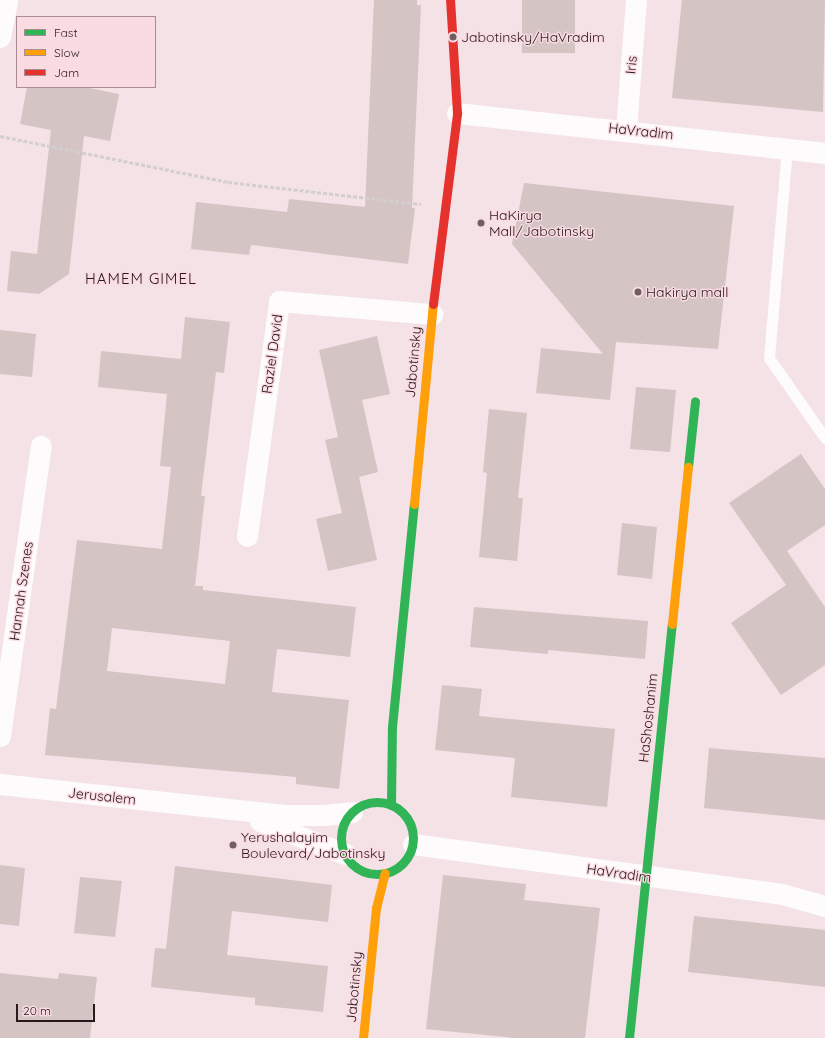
<!DOCTYPE html>
<html>
<head>
<meta charset="utf-8">
<style>
	body { margin:0 }
	#map { position:relative; width:825px; height:1038px; overflow:hidden; background:#f4e2e6; font-family:Quicksand,sans-serif }
	div>[style] { position:absolute }
	[style*='--x'] { left:calc(var(--x)*1px); top:calc(var(--y)*1px); width:calc(var(--w)*1px); rotate:calc(var(--a)*1deg) }
	.building>* { inset:0; background:#d4c4c4 }
	.path>* { height:2.5px; margin-top:-1.25px; transform-origin:0; background:repeating-linear-gradient(90deg,#d3cecf 0 4px,transparent 0 6px) }
	.lane>* { height:11px; margin:-5.5px; padding:0 5.5px; transform-origin:5.5px; border-radius:5.5px; background:#fdfbfb }
	.street>* { height:21px; margin:-10.5px; padding:0 10.5px; transform-origin:10.5px; border-radius:10.5px; background:#fdfbfb }
	.fast>* { height:9px; margin:-4.5px; padding:0 4.5px; transform-origin:4.5px; border-radius:4.5px; background:#30b455 }
	.fast>.ring { margin:-4.5px; padding:0; box-sizing:content-box; background:none; border:9px solid #30b455; border-radius:50% }
	.slow>* { height:9px; margin:-4.5px; padding:0 4.5px; transform-origin:4.5px; border-radius:4.5px; background:#ff9f0a }
	.jam>* { height:9px; margin:-4.5px; padding:0 4.5px; transform-origin:4.5px; border-radius:4.5px; background:#e5322d }
	.dots>* { width:11px; height:11px; translate:-50% -50%; box-sizing:border-box; border:2px solid #fbdbe2; border-radius:50% }
	span { translate:-50% -50%; white-space:nowrap; text-align:center; line-height:1.15; -webkit-text-stroke:3px #fbdbe2; paint-order:stroke }
	.poi-label { font-size:14px; color:#27191c }
	.left { translate:0 -50%; text-align:left }
	.street-label { font-size:14px; color:#27191c }
	.neighbourhood-label { font-size:15px; color:#27191c; letter-spacing:1px }
	.legend { position:absolute; left:16px; top:16px; width:140px; height:72px; box-sizing:border-box; background:#fbdbe2; border:1px solid #a68d93; margin:0; padding:5px 7px; list-style:none; font-size:12px; color:#27191c }
	.legend li { display:flex; align-items:center; gap:8px; height:20px }
	.legend b { width:20px; border:1px solid #a68d93 }
	.scale { position:absolute; left:16px; top:1004px; width:79px; height:18px; box-sizing:border-box; border:2px solid #27191c; border-top:0; padding-left:5px; font-size:12px; line-height:14px; white-space:nowrap; color:#27191c; -webkit-text-stroke:3px #fbdbe2; paint-order:stroke }
</style>
</head>
<body>
<div id="map">
	<div class="building">
		<i style="clip-path:polygon(374px 0,417px 0,417px 5px,421px 5px,412px 208px,415px 208px,408px 264px,251px 245px,249px 255px,191px 249px,196px 202px,287px 212px,289px 199px,365px 207px)"></i>
		<i style="clip-path:polygon(522px 0,575px 0,575px 53px,522px 53px)"></i>
		<i style="clip-path:polygon(682px 0,825px 0,823px 112px,672px 98px)"></i>
		<i style="clip-path:polygon(27px 87px,84px 87px,119px 94px,110px 141px,84px 136px,69px 274px,39px 294px,7px 291px,11px 251px,37px 254px,51px 130px,20px 124px)"></i>
		<i style="clip-path:polygon(524px 183px,734px 206px,718px 349px,616px 342px,610px 400px,536px 393px,541px 348px,603px 354px,512px 244px)"></i>
		<i style="clip-path:polygon(evenodd,185px 317px,230px 322px,224px 373px,216px 372px,201px 496px,205px 496px,195px 586px,203px 586px,203px 590px,356px 607px,350px 657px,277px 649px,272px 692px,349px 700px,339px 789px,296px 784px,296px 777px,45px 755px,50px 708px,56px 709px,77px 540px,162px 549px,171px 467px,160px 466px,167px 394px,98px 387px,101px 351px,181px 359px,185px 317px,112px 628px,230px 641px,225px 684px,107px 671px,112px 628px)"></i>
		<i style="clip-path:polygon(0 330px,36px 334px,32px 377px,0 374px)"></i>
		<i style="clip-path:polygon(377px 336px,390px 394px,362px 400px,378px 472px,359px 477px,377px 560px,328px 571px,316px 519px,342px 513px,325px 440px,338px 437px,319px 350px)"></i>
		<i style="clip-path:polygon(636px 387px,676px 390px,670px 452px,630px 449px)"></i>
		<i style="clip-path:polygon(489px 409px,527px 413px,518px 498px,523px 498px,517px 561px,479px 557px,487px 473px,483px 472px)"></i>
		<i style="clip-path:polygon(801px 454px,825px 489px,825px 525px,787px 551px,825px 607px,825px 665px,781px 695px,731px 623px,786px 585px,729px 503px)"></i>
		<i style="clip-path:polygon(622px 523px,657px 527px,652px 579px,617px 575px)"></i>
		<i style="clip-path:polygon(474px 607px,648px 621px,645px 659px,548px 650px,548px 654px,470px 647px)"></i>
		<i style="clip-path:polygon(442px 685px,482px 689px,479px 716px,615px 729px,607px 807px,511px 797px,515px 758px,435px 750px)"></i>
		<i style="clip-path:polygon(709px 748px,825px 758px,825px 820px,704px 808px)"></i>
		<i style="clip-path:polygon(0 865px,25px 868px,19px 926px,0 924px)"></i>
		<i style="clip-path:polygon(175px 866px,332px 885px,328px 922px,232px 911px,227px 955px,328px 966px,323px 1012px,255px 1005px,255px 998px,151px 987px,155px 948px,166px 949px)"></i>
		<i style="clip-path:polygon(443px 875px,526px 884px,524px 900px,600px 908px,585px 1038px,514px 1038px,426px 1029px)"></i>
		<i style="clip-path:polygon(80px 877px,122px 881px,115px 937px,74px 933px)"></i>
		<i style="clip-path:polygon(694px 916px,825px 930px,825px 987px,688px 972px)"></i>
		<i style="clip-path:polygon(0 973px,58px 979px,59px 973px,97px 977px,90px 1038px,0 1038px)"></i>
	</div>
	<div class="path">
		<i style="--x:0;--y:136;--w:233;--a:11.4"></i>
		<i style="--x:228;--y:182;--w:194;--a:6.5"></i>
	</div>
	<div class="lane">
		<i style="--x:787;--y:148;--w:211;--a:94.9"></i>
		<i style="--x:769;--y:358;--w:98;--a:55"></i>
	</div>
	<div class="street">
		<i style="--x:0;--y:37;--w:38;--a:-79"></i>
		<i style="--x:457;--y:113;--w:370;--a:6.2"></i>
		<i style="--x:626;--y:129;--w:129;--a:-85.6"></i>
		<i style="--x:247;--y:536;--w:237;--a:-82.2"></i>
		<i style="--x:279;--y:301;--w:154;--a:4.9"></i>
		<i style="--x:0;--y:736;--w:293;--a:-82"></i>
		<i style="--x:0;--y:784;--w:289;--a:6.2"></i>
		<i style="--x:287;--y:815;--w:37;--a:0"></i>
		<i style="--x:324;--y:815;--w:28;--a:-6"></i>
		<i style="--x:260;--y:821;--w:91;--a:21.2"></i>
		<i style="--x:413;--y:844;--w:372;--a:7.7"></i>
		<i style="--x:782;--y:894;--w:45;--a:15.6"></i>
	</div>
	<div class="fast">
		<i style="--x:688;--y:467;--w:66;--a:-83.9"></i>
		<i class="ring" style="left:341px;top:802px;width:63px;height:63px"></i>
		<i style="--x:391;--y:805;--w:78;--a:-89.3"></i>
		<i style="--x:392;--y:727;--w:224;--a:-84.4"></i>
		<i style="--x:629;--y:1038;--w:416;--a:-84.1"></i>
	</div>
	<div class="slow">
		<i style="--x:414;--y:504;--w:201;--a:-84.6"></i>
		<i style="--x:672;--y:624;--w:158;--a:-84.2"></i>
		<i style="--x:363;--y:1038;--w:131;--a:-84.3"></i>
		<i style="--x:376;--y:908;--w:36;--a:-76"></i>
	</div>
	<div class="jam">
		<i style="--x:433;--y:304;--w:193;--a:-82.8"></i>
		<i style="--x:457;--y:113;--w:113;--a:-93.5"></i>
	</div>
	<div class="dots">
		<i style="left:453px;top:37px;background:#6f5f63"></i>
		<i style="left:481px;top:223px;background:#6f5f63"></i>
		<i style="left:638px;top:292px;background:#6f5f63"></i>
		<i style="left:233px;top:845px;background:#6f5f63"></i>
	</div>
	<div class="poi-label">
		<span class="left" style="left:461px;top:37px">Jabotinsky/HaVradim</span>
		<span class="left" style="left:489px;top:223px">HaKirya<br>Mall/Jabotinsky</span>
		<span class="left" style="left:646px;top:292px">Hakirya mall</span>
		<span class="left" style="left:241px;top:845px">Yerushalayim<br>Boulevard/Jabotinsky</span>
	</div>
	<div class="street-label">
		<span style="left:631px;top:65px;rotate:-85deg">Iris</span>
		<span style="left:641px;top:131px;rotate:6deg">HaVradim</span>
		<span style="left:272px;top:354px;rotate:-82deg">Raziel David</span>
		<span style="left:413px;top:362px;rotate:-85deg">Jabotinsky</span>
		<span style="left:21px;top:591px;rotate:-82deg">Hannah Szenes</span>
		<span style="left:648px;top:718px;rotate:-84deg">HaShoshanim</span>
		<span style="left:102px;top:796px;rotate:6deg">Jerusalem</span>
		<span style="left:619px;top:873px;rotate:8deg">HaVradim</span>
		<span style="left:354px;top:987px;rotate:-85deg">Jabotinsky</span>
	</div>
	<div class="neighbourhood-label">
		<span style="left:141px;top:279px">HAMEM GIMEL</span>
	</div>
	<ul class="legend">
	<li><b style="height:5px;background:#30b455"></b>Fast</li>
	<li><b style="height:5px;background:#ff9f0a"></b>Slow</li>
	<li><b style="height:5px;background:#e5322d"></b>Jam</li>
	</ul>
	<div class="scale">20 m</div>
</div>
</body>
</html>
